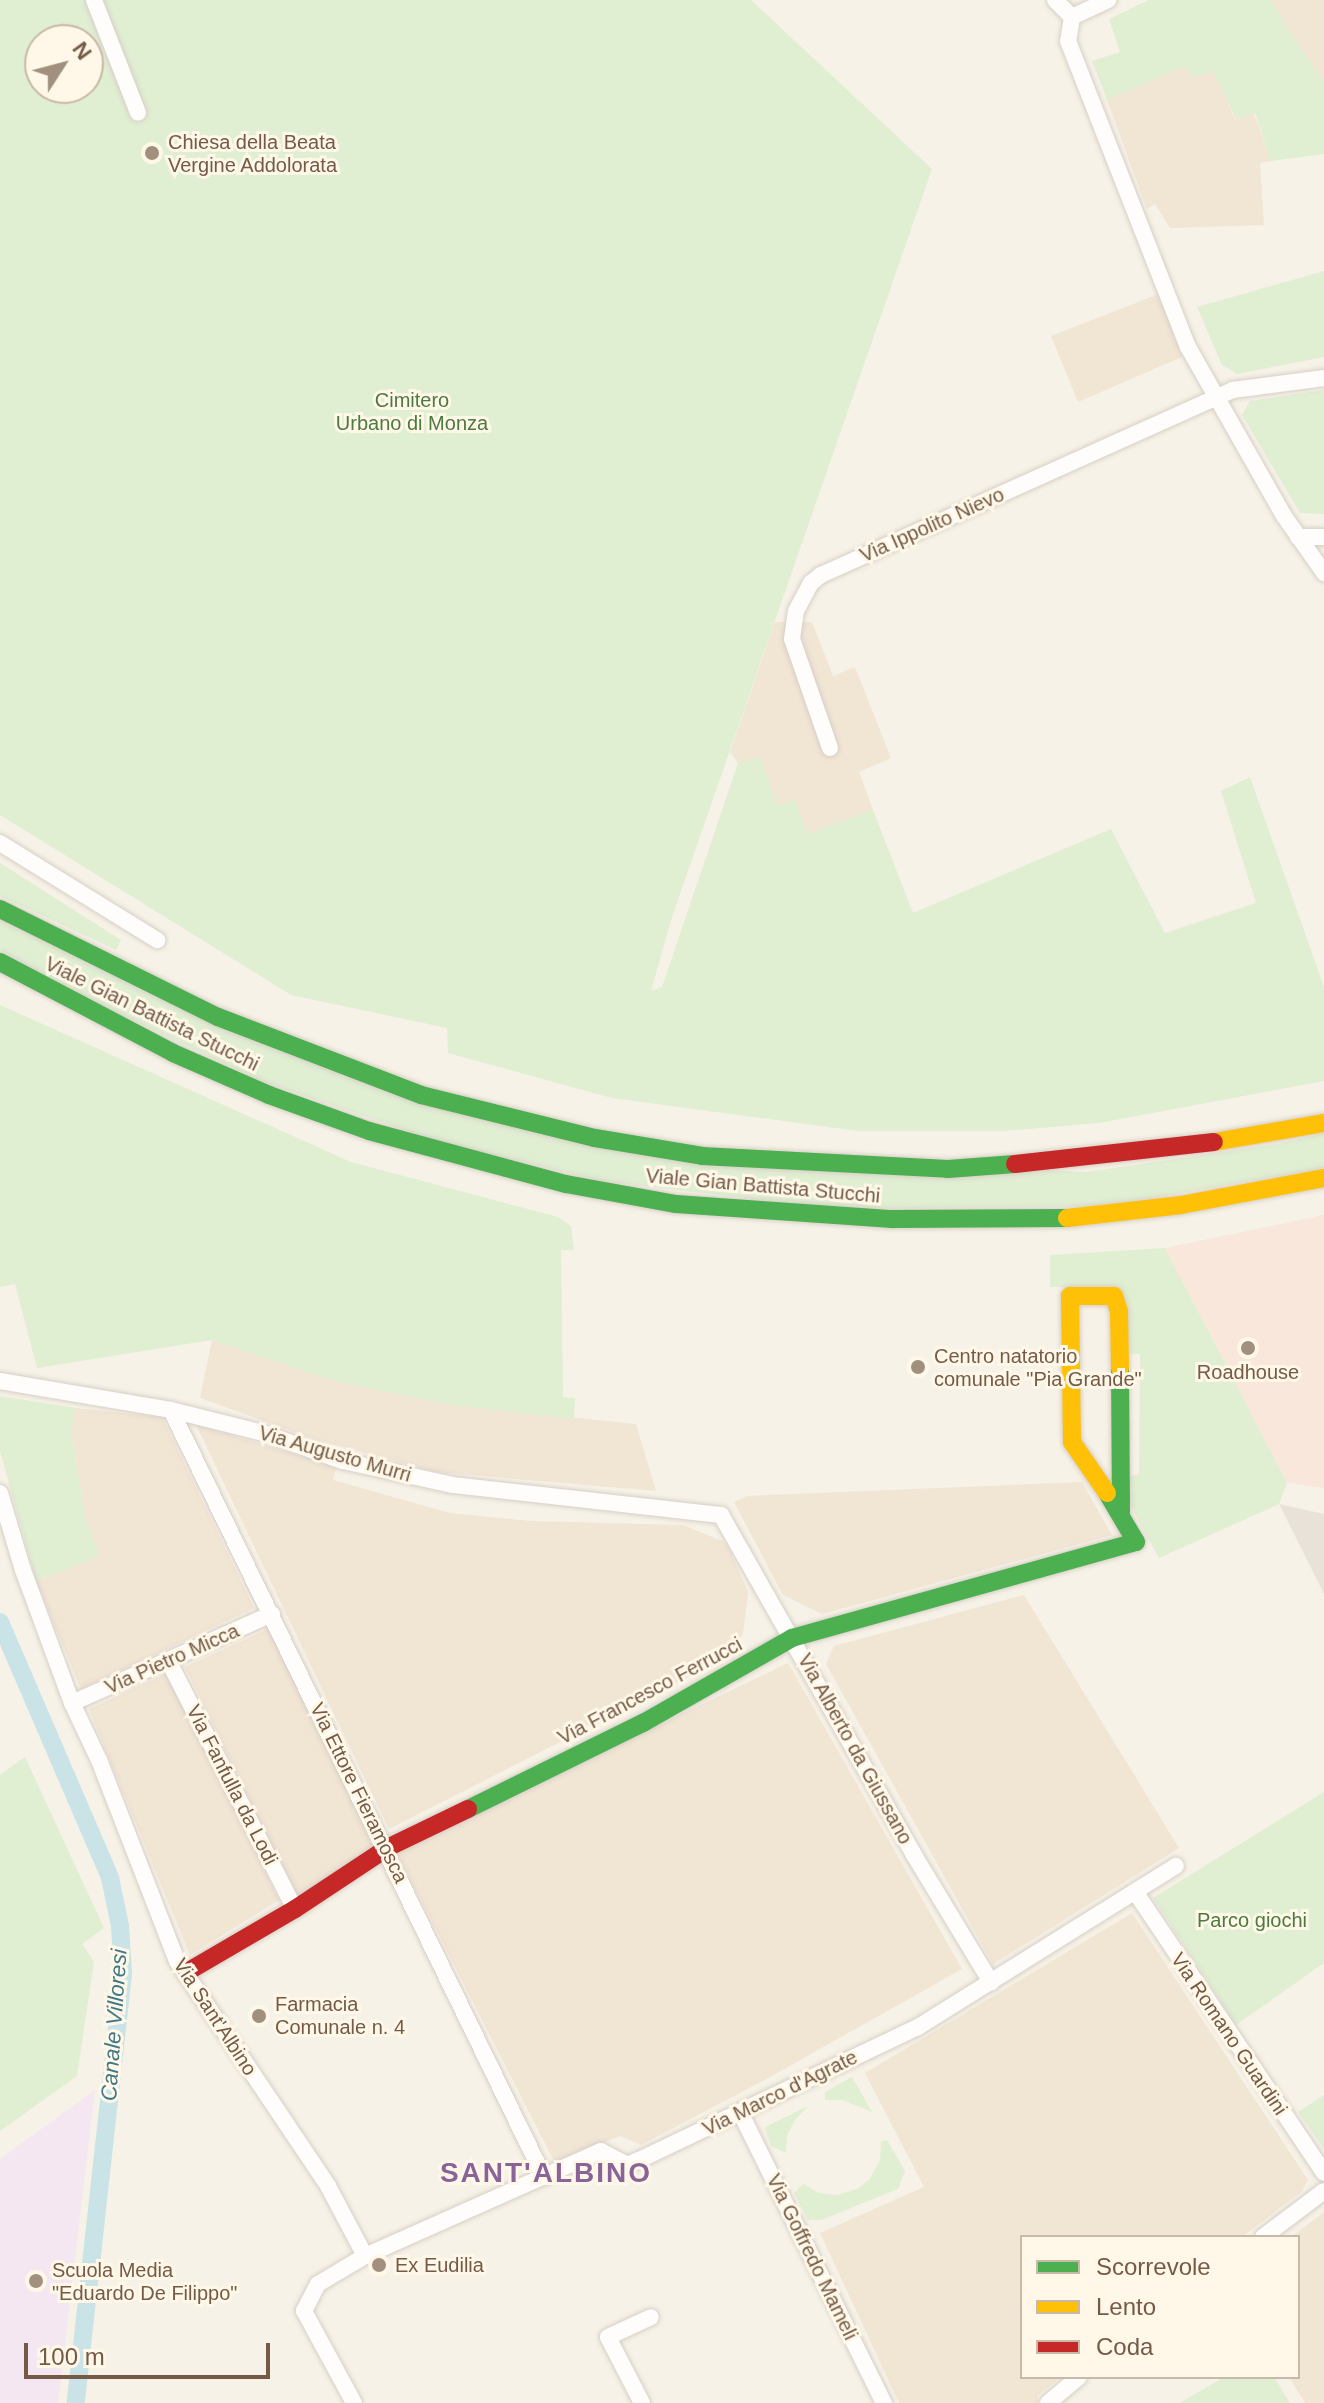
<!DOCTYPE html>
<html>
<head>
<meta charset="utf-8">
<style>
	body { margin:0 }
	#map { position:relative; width:1324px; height:2403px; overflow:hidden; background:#f7f2e7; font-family:Helvetica,sans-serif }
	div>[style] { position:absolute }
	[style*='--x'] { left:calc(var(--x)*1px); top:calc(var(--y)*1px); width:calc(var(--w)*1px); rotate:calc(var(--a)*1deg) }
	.residential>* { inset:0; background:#f1e5d4 }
	.commercial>* { inset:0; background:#f8e7da }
	.industrial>* { inset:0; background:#e9e2d9 }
	.education>* { inset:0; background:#f4e7f1 }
	.green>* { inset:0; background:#e0eed2 }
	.canal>* { height:18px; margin:-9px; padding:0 9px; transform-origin:9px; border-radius:9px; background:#c9e3e6 }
	.roads { filter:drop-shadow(0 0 2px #d6cfc6) drop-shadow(0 0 2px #d6cfc6) }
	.street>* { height:16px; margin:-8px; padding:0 8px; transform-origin:8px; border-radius:8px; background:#fefdfb }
	.fast>* { height:18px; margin:-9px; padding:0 9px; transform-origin:9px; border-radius:9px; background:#4caf50 }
	.slow>* { height:18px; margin:-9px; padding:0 9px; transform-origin:9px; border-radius:9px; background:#ffc107 }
	.jam>* { height:18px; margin:-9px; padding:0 9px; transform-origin:9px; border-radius:9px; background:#c62828 }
	.dots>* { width:22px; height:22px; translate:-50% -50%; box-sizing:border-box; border:4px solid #fff8e8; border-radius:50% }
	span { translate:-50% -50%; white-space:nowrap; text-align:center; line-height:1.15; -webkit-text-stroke:6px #fff8e8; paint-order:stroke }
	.poi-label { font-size:20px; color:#755b47 }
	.left { translate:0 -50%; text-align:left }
	.park-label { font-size:20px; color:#4c7b3f }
	.street-label { font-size:20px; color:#755b47 }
	.water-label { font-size:22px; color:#417889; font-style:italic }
	.district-label { font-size:28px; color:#8a6398; font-weight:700; letter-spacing:2px }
	.legend { position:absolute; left:1020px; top:2235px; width:280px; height:144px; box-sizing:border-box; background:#fff8e8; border:2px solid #c8b9a8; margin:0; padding:10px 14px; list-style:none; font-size:24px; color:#755b47 }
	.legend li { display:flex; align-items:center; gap:16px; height:40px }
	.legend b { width:40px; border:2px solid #c8b9a8 }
	.north { position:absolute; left:24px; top:24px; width:80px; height:80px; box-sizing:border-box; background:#fff8e8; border:2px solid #c8b9a8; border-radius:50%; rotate:54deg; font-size:22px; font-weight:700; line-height:32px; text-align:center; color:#755b47 }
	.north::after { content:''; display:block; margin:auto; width:28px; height:36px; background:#a2907f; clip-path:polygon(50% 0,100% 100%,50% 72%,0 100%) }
	.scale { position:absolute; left:24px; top:2343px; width:246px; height:36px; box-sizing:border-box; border:4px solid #755b47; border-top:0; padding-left:10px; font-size:24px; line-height:28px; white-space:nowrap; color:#755b47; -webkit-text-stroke:6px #fff8e8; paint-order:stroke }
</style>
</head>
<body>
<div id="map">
	<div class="residential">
		<i style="clip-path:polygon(1270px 0,1324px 0,1324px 83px,1296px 42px)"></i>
		<i style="clip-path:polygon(1185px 66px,1214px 71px,1235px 119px,1254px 113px,1271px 161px,1260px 163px,1264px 225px,1170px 228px,1155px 204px,1147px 209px,1107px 100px)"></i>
		<i style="clip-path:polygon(1159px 294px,1182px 357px,1078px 402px,1051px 336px)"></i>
		<i style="clip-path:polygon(775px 622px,812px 622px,833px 676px,855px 667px,891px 758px,859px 772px,873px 810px,808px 834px,777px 805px,760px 758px,738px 763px,730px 752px)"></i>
		<i style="clip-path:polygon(212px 1340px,335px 1381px,451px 1405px,636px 1424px,656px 1491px,437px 1472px,317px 1440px,200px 1398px)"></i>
		<i style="clip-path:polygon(75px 1408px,162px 1417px,254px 1608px,81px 1689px,36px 1581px,99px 1556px,85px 1517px,71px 1430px)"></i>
		<i style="clip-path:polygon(196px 1425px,317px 1461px,336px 1469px,333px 1480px,450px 1513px,531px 1521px,683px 1525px,724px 1542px,730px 1551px,748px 1592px,743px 1634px,733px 1651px,712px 1665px,389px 1829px)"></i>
		<i style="clip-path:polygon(1082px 1482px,1112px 1535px,822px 1614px,783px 1595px,734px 1502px,747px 1496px)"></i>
		<i style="clip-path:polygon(1024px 1595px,1179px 1848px,993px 1964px,826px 1664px,834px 1646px)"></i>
		<i style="clip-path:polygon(270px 1628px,376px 1852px,298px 1897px,185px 1667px)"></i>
		<i style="clip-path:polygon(788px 1663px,962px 1969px,770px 2077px,641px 2145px,620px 2136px,555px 2163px,396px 1851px)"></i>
		<i style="clip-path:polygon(168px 1673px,279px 1900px,190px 1955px,89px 1709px)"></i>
		<i style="clip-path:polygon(1132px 1913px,1308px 2180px,1302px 2191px,1242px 2237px,1022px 2237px,1022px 2377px,1061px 2377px,1037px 2396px,1038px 2403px,899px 2403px,820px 2233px,924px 2187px,865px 2073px)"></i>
		<i style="clip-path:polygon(1324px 2212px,1324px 2403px,1305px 2403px,1289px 2377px,1298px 2377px,1298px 2237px,1291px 2237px)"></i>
	</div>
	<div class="commercial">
		<i style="clip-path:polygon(1324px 1215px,1324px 1488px,1287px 1483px,1165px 1248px)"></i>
	</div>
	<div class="industrial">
		<i style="clip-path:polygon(1279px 1504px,1324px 1514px,1324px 1594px)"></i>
	</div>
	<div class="education">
		<i style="clip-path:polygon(95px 2090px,58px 2403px,0 2403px,0 2159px)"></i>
	</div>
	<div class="green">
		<i style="clip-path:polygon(evenodd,0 0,751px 0,932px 169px,672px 917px,651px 991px,662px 987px,738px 763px,760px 757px,777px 805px,795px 800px,808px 834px,873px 810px,913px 913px,1111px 829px,1165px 933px,1256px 903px,1221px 791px,1250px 777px,1324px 987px,1324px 1081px,1099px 1123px,1004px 1131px,858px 1131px,612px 1098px,448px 1053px,447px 1028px,291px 995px,0 815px,0 0,40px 40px,88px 40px,88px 88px,40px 88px,40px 40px)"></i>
		<i style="clip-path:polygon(1149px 0,1270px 0,1324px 83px,1324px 154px,1271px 161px,1255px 113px,1236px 119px,1213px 71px,1192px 78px,1185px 66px,1107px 100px,1092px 61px,1120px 52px,1109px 19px)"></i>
		<i style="clip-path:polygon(1324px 271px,1324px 357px,1237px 374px,1222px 365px,1197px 307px)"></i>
		<i style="clip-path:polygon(1324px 390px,1324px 514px,1300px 513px,1242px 415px,1250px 401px)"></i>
		<i style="clip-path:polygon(0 863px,121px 940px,116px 950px,0 896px)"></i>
		<i style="clip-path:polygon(0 920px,154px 996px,613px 1150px,1086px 1172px,1277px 1144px,1324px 1133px,1324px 1168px,1152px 1198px,1084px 1206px,839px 1209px,602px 1181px,440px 1142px,259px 1080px,88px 999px,0 950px)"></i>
		<i style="clip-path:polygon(0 1005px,351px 1162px,558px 1217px,571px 1226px,574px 1250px,561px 1250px,563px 1397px,575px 1398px,574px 1419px,451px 1405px,335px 1381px,212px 1340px,37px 1368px,15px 1284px,0 1287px)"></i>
		<i style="clip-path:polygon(1165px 1248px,1287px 1483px,1279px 1504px,1159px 1558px,1129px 1503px,1127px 1477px,1139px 1474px,1140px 1354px,1126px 1354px,1116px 1287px,1050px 1287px,1050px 1255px)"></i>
		<i style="clip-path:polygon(0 1396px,75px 1408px,71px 1431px,85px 1517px,99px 1556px,36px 1581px,0 1451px)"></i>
		<i style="clip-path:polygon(25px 1757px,104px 1928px,82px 1944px,94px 1962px,77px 2076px,0 2131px,0 1775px)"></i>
		<i style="clip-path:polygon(1324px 1792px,1324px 1963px,1236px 2025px,1153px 1898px)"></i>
		<i style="clip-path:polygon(852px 2077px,872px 2112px,843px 2100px,825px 2100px,825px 2092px)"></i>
		<i style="clip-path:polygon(1324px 2095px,1324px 2149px,1298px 2112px)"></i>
		<i style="clip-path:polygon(808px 2106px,795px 2120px,787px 2135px,786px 2153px,771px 2146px,765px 2127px)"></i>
		<i style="clip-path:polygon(887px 2140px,905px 2171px,898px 2189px,821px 2220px,808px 2220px,794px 2193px,803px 2184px,819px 2193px,837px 2195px,857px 2189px,870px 2179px,880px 2160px,881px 2142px)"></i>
		<i style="clip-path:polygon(1224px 2377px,1274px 2377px,1290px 2403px,1180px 2403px)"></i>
	</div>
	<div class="canal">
		<i style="--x:0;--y:1622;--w:279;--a:66.7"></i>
		<i style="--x:110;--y:1878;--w:49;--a:78.2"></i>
		<i style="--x:120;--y:1926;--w:48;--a:86.4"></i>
		<i style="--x:123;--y:1974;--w:432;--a:96.3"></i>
	</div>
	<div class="roads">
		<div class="street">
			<i style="--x:94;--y:0;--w:121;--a:68.7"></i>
			<i style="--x:1055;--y:0;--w:24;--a:45"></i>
			<i style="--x:1072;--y:17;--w:24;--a:99"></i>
			<i style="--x:1068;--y:41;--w:329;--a:68.6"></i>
			<i style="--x:1188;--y:347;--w:194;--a:60.4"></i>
			<i style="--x:1284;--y:516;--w:70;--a:54.9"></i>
			<i style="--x:1072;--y:17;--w:40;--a:-25"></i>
			<i style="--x:1298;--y:537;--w:26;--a:0"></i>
			<i style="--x:830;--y:748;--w:115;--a:-109.2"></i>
			<i style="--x:792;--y:639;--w:28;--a:-82"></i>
			<i style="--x:796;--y:611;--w:32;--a:-62"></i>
			<i style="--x:811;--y:583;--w:13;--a:-39"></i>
			<i style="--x:821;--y:575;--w:452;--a:-24.2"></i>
			<i style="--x:1233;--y:390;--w:92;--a:-7.5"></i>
			<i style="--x:0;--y:843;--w:185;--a:31.7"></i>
			<i style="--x:0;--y:1381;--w:173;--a:9.6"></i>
			<i style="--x:171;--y:1410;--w:95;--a:14"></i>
			<i style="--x:263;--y:1433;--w:85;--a:19.3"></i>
			<i style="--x:343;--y:1461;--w:113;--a:12.3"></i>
			<i style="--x:453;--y:1485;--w:270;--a:6.4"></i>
			<i style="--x:721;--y:1515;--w:391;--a:60.4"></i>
			<i style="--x:914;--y:1855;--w:149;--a:58.8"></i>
			<i style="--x:171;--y:1410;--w:853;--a:64.07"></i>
			<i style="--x:0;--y:1493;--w:80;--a:73.4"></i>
			<i style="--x:23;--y:1570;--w:142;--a:69.8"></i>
			<i style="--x:72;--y:1703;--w:63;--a:64.7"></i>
			<i style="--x:99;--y:1760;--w:216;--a:68.8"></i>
			<i style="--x:177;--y:1961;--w:271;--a:56.1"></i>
			<i style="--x:328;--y:2186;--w:79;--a:62.1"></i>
			<i style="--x:169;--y:1662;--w:277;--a:63"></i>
			<i style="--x:72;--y:1703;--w:219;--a:-24"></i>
			<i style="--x:1136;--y:1893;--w:337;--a:56.1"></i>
			<i style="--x:740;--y:2112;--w:325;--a:63.7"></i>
			<i style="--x:1263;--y:2237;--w:76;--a:-37"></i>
			<i style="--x:354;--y:2403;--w:105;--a:-118.5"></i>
			<i style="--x:304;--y:2311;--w:30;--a:-63"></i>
			<i style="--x:318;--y:2284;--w:55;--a:-30.8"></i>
			<i style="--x:365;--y:2256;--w:258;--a:-24"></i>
			<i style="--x:601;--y:2151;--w:30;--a:28"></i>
			<i style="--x:627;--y:2165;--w:13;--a:-23"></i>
			<i style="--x:639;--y:2160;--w:309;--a:-25.5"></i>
			<i style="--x:918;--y:2027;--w:304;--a:-32"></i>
			<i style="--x:642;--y:2403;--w:74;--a:-117.3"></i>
			<i style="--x:608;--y:2337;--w:47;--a:-24.9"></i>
			<i style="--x:1048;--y:2403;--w:40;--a:-40"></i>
		</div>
		<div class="fast">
			<i style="--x:0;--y:909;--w:243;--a:26.4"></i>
			<i style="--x:218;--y:1017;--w:217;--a:21"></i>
			<i style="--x:421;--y:1095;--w:179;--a:13.9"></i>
			<i style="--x:595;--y:1138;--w:109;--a:9.5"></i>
			<i style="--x:702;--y:1156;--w:246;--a:3"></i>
			<i style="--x:948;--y:1169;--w:67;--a:-4.3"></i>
			<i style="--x:0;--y:962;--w:195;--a:27.7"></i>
			<i style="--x:173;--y:1053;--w:105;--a:23.6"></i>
			<i style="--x:269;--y:1095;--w:106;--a:19.8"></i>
			<i style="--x:369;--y:1131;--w:204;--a:15.1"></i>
			<i style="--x:566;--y:1184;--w:112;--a:10.3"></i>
			<i style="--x:676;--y:1204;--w:217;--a:4"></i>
			<i style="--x:892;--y:1219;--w:175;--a:-0.3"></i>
			<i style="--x:1120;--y:1368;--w:144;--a:89.6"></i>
			<i style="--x:468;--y:1809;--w:195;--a:-26.2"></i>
			<i style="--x:643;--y:1723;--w:172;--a:-29.7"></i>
			<i style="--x:792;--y:1638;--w:357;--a:-15.6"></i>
			<i style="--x:1136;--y:1542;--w:57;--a:-120.6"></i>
		</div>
		<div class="slow">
			<i style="--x:1214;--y:1142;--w:112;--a:-9.8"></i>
			<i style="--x:1067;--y:1218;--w:115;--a:-6.5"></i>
			<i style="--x:1181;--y:1205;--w:146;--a:-10.7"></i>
			<i style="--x:1107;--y:1493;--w:62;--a:-124.5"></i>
			<i style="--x:1072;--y:1442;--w:146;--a:-90.8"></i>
			<i style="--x:1070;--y:1296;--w:44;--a:0"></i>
			<i style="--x:1114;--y:1296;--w:16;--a:72"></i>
			<i style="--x:1119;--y:1311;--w:57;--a:89"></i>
		</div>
		<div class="jam">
			<i style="--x:1015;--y:1164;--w:200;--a:-6.3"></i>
			<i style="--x:187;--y:1972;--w:125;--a:-30.3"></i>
			<i style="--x:295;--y:1909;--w:110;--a:-33.5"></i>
			<i style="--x:387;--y:1848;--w:90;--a:-25.7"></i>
		</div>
	</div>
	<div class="dots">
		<i style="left:152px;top:153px;background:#a2907f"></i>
		<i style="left:1248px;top:1348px;background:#a2907f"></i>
		<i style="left:918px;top:1367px;background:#a2907f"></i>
		<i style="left:259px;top:2016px;background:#a2907f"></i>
		<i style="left:379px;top:2265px;background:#a2907f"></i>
		<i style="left:36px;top:2281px;background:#a2907f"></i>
	</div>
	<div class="poi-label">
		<span class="left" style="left:168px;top:154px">Chiesa della Beata<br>Vergine Addolorata</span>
		<span class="left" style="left:934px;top:1368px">Centro natatorio<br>comunale "Pia Grande"</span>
		<span style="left:1248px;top:1372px">Roadhouse</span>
		<span class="left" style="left:275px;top:2016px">Farmacia<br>Comunale n. 4</span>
		<span class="left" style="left:395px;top:2265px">Ex Eudilia</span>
		<span class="left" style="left:52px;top:2282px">Scuola Media<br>"Eduardo De Filippo"</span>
	</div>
	<div class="park-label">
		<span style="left:412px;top:412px">Cimitero<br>Urbano di Monza</span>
		<span style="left:1252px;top:1920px">Parco giochi</span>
	</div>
	<div class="street-label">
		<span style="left:932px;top:525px;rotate:-24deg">Via Ippolito Nievo</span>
		<span style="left:152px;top:1014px;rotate:26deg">Viale Gian Battista Stucchi</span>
		<span style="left:763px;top:1186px;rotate:5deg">Viale Gian Battista Stucchi</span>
		<span style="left:335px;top:1454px;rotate:16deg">Via Augusto Murri</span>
		<span style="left:172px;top:1659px;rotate:-24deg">Via Pietro Micca</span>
		<span style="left:650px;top:1691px;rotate:-28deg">Via Francesco Ferrucci</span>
		<span style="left:855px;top:1749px;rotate:61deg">Via Alberto da Giussano</span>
		<span style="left:232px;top:1785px;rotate:63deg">Via Fanfulla da Lodi</span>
		<span style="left:359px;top:1793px;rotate:64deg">Via Ettore Fieramosca</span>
		<span style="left:215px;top:2017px;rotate:57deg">Via Sant'Albino</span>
		<span style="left:1229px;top:2034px;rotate:56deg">Via Romano Guardini</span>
		<span style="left:780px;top:2093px;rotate:-26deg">Via Marco d'Agrate</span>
		<span style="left:812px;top:2257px;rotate:64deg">Via Goffredo Mameli</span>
	</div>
	<div class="water-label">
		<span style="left:114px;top:2025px;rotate:-86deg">Canale Villoresi</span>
	</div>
	<div class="district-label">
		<span style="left:546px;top:2173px">SANT'ALBINO</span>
	</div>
	<ul class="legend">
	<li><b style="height:10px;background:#4caf50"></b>Scorrevole</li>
	<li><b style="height:10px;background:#ffc107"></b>Lento</li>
	<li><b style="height:10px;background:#c62828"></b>Coda</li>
	</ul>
	<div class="north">N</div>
	<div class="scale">100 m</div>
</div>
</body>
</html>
